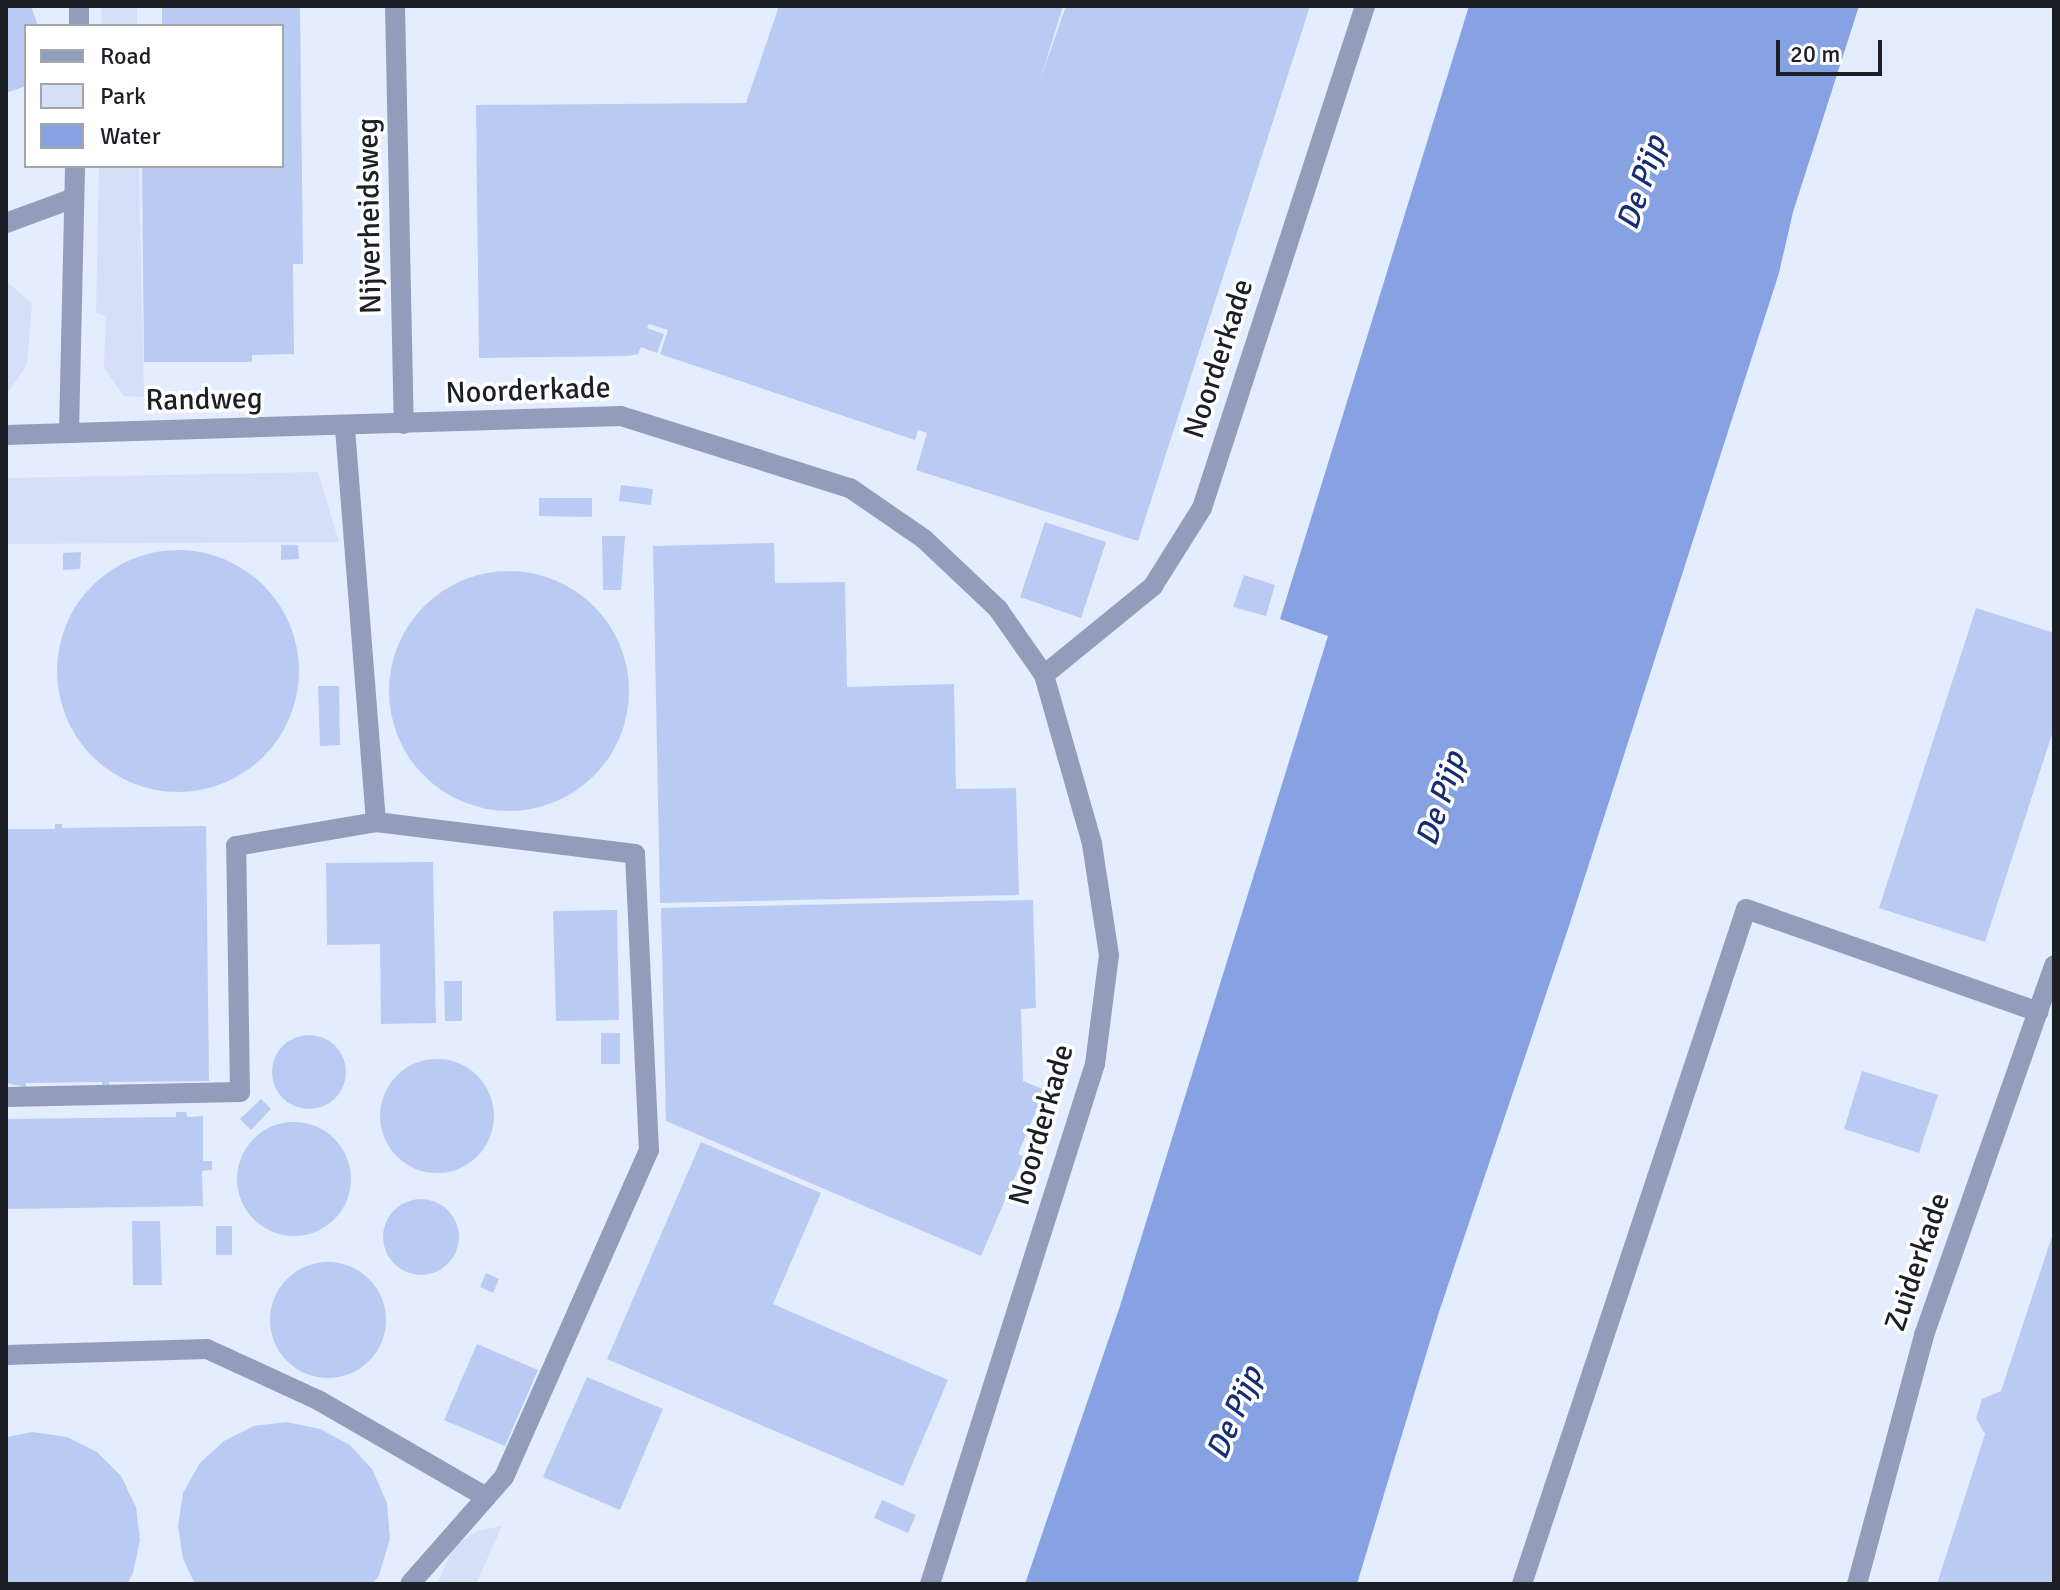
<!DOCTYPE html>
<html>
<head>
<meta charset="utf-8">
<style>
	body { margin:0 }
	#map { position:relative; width:2060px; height:1590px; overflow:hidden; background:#f3f6fd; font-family:Signika,sans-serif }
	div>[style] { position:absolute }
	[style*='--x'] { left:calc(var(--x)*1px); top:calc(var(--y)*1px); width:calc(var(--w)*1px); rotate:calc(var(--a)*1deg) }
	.built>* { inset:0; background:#e4ecff }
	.green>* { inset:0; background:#d5dff7 }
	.water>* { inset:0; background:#87a2e2 }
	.building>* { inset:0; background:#bacbf3 }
	.round { border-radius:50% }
	.lane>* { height:20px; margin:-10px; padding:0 10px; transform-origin:10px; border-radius:10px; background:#919dba }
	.street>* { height:20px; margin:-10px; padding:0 10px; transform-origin:10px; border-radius:10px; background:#919dba }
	span { translate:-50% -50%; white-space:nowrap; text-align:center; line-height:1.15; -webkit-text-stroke:7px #fff; paint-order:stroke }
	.street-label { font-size:30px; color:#1c1f25 }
	.water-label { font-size:32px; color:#162c75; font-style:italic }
	.frame { position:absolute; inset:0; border:8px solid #1c1f25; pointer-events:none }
	.legend { position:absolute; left:24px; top:24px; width:260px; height:144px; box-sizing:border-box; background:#fff; border:2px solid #a4a5a8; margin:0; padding:10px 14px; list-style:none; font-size:24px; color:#1c1f25 }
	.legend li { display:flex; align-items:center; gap:16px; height:40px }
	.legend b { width:40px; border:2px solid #a4a5a8 }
	.scale { position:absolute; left:1776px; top:40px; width:106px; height:36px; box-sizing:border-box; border:4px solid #1c1f25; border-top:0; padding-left:10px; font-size:24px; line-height:28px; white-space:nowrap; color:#1c1f25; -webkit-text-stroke:6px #fff; paint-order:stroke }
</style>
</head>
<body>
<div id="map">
	<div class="built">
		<i style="clip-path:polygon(evenodd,6px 6px,2054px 6px,2054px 1584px,6px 1584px,6px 6px,26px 26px,282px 26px,282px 166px,26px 166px,26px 26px)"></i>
	</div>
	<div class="green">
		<i style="clip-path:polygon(101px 6px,137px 6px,137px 26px,102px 26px)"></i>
		<i style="clip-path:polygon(99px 166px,139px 166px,144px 397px,123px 396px,104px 367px,106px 316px,96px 313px)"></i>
		<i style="clip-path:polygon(6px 281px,32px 303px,27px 364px,6px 396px)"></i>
		<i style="clip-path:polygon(318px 472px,339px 542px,6px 544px,6px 478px)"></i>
		<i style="clip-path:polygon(502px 1526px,476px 1584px,437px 1584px,454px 1546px,477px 1531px)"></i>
	</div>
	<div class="water">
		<i style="clip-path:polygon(1469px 6px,1859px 6px,1793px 212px,1779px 273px,1569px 926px,1438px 1315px,1357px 1584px,1025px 1584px,1120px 1306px,1328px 636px,1280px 619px)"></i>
	</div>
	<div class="building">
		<i style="clip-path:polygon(6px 6px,31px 6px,38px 26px,26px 26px,26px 86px,6px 93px)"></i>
		<i style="clip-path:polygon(162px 6px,300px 6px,303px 264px,293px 264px,294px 354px,252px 355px,252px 362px,144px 362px,142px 166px,282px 166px,282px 26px,162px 26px)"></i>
		<i style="clip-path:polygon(779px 6px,1063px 6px,1040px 80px,1066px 6px,1310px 6px,1138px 541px,916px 470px,927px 433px,918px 430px,915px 440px,660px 354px,668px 330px,649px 324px,647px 328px,664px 334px,657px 353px,641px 347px,638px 354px,628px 356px,479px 358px,476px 105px,746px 103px)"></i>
		<i style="clip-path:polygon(621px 485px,653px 489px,651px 505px,619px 501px)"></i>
		<i style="clip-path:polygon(539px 498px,592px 498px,592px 517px,539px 516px)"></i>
		<i style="clip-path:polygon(1045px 522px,1106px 542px,1081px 618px,1020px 597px)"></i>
		<i style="clip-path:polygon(602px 536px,625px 536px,621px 590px,603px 590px)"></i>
		<i style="clip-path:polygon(774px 543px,775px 583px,845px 582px,847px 687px,954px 684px,956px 789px,1016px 788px,1019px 895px,660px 903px,653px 546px)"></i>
		<i style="clip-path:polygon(281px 545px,298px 545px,299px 559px,281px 560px)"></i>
		<i class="round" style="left:57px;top:550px;width:242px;height:242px"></i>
		<i style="clip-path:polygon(81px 552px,80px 569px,63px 570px,63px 553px)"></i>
		<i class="round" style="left:389px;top:571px;width:240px;height:240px"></i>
		<i style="clip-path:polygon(1244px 575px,1275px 585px,1266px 616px,1233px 607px)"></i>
		<i style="clip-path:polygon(1976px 608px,2054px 633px,2054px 728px,1985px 942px,1879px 908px)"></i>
		<i style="clip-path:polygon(318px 686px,339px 686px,340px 745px,320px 746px)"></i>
		<i style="clip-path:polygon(55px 824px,62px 824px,62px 828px,206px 826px,209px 1081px,109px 1082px,109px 1086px,102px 1086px,102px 1082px,26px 1083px,26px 1087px,6px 1083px,6px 829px,55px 829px)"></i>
		<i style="clip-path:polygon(433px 862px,436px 1023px,381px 1024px,380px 944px,327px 945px,326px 863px)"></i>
		<i style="clip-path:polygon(1033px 900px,1036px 1008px,1021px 1009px,1023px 1081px,1045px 1090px,1018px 1154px,1024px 1156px,981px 1256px,666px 1121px,661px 908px)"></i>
		<i style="clip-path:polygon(617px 910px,619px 1020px,556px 1021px,553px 911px)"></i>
		<i style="clip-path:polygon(444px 981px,462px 981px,462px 1021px,445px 1021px)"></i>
		<i style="clip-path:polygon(601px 1033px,620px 1033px,620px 1064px,601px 1064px)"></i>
		<i class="round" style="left:272px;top:1035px;width:74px;height:74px"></i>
		<i class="round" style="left:380px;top:1059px;width:114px;height:114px"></i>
		<i style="clip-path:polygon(1862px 1071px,1938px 1095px,1919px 1153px,1844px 1129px)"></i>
		<i style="clip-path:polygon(261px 1099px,271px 1109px,251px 1130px,240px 1119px)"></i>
		<i style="clip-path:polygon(176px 1112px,186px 1112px,187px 1117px,203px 1116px,203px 1161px,212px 1161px,212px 1170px,202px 1171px,203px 1206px,6px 1209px,6px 1119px,176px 1117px)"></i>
		<i class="round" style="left:237px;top:1122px;width:114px;height:114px"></i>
		<i style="clip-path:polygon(701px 1142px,821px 1193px,773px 1304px,948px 1380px,903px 1486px,607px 1359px)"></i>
		<i class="round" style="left:383px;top:1199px;width:76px;height:76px"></i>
		<i style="clip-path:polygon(132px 1221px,160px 1221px,162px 1285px,133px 1285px)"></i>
		<i style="clip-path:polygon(216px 1226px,232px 1226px,232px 1255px,216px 1255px)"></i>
		<i style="clip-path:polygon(2054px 1230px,2054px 1584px,1937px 1584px,1985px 1434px,1976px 1418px,1982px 1399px,2001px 1391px)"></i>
		<i class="round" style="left:270px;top:1262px;width:116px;height:116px"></i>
		<i style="clip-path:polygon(486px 1273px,499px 1279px,493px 1293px,480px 1287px)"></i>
		<i style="clip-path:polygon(477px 1344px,538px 1370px,505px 1446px,444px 1420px)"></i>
		<i style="clip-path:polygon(587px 1377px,663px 1409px,620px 1510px,543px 1477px)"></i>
		<i style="clip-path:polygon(287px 1422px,320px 1429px,350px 1445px,372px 1469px,387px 1503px,390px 1539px,379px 1575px,373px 1584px,195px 1584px,183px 1559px,178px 1526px,183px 1493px,200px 1463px,224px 1441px,254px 1426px)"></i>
		<i style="clip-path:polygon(33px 1432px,67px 1437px,97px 1452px,121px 1476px,136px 1507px,140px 1540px,133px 1573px,127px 1584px,6px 1584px,6px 1437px)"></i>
		<i style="clip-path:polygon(882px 1500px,916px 1515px,908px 1533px,874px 1518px)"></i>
	</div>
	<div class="lane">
		<i style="--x:79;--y:26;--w:20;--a:-90"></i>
		<i style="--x:6;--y:223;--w:72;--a:-20.2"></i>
		<i style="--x:69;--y:433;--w:267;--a:-88.7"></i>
		<i style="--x:376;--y:822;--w:261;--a:7"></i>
		<i style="--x:635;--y:854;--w:296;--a:87.3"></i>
		<i style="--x:649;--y:1150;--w:358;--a:113.9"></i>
		<i style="--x:504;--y:1477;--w:142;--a:131.3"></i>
		<i style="--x:6;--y:1097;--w:234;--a:-1.2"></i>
		<i style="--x:240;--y:1092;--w:246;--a:-90.9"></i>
		<i style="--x:236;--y:846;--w:142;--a:-9.7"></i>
		<i style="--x:376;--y:822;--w:397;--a:-94.5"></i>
		<i style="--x:6;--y:1355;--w:201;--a:-1.7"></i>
		<i style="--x:207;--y:1349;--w:122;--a:24.7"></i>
		<i style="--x:318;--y:1400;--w:194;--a:30"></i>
		<i style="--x:1522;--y:1584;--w:711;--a:-71.64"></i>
		<i style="--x:1746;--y:909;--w:310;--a:19.4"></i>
	</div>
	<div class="street">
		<i style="--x:395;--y:6;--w:418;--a:88.8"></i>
		<i style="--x:6;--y:435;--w:615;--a:-1.77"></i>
		<i style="--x:621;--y:416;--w:240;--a:17.5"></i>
		<i style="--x:850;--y:488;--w:90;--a:34.6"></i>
		<i style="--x:924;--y:539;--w:102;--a:43.4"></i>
		<i style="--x:998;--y:609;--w:80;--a:55.1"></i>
		<i style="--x:1044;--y:675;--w:176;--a:74.1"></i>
		<i style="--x:1092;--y:844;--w:112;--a:81.3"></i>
		<i style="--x:1109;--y:955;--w:110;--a:97.3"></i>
		<i style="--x:1095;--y:1064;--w:546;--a:107.6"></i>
		<i style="--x:1044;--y:675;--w:141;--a:-39.2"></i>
		<i style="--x:1153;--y:586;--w:92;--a:-57.9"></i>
		<i style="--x:1202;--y:508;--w:528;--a:-72.01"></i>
		<i style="--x:1857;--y:1584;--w:258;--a:-74.9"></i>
		<i style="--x:1924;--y:1335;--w:392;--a:-70.6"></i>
	</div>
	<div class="street-label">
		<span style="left:370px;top:216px;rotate:-91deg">Nijverheidsweg</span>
		<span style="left:1219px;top:359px;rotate:-72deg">Noorderkade</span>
		<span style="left:528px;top:391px;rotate:-2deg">Noorderkade</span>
		<span style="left:204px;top:400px;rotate:-1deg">Randweg</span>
		<span style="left:1042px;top:1125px;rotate:-74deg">Noorderkade</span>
		<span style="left:1918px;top:1262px;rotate:-71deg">Zuiderkade</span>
	</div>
	<div class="water-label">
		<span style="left:1642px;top:183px;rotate:-72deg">De Pijp</span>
		<span style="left:1441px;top:799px;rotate:-72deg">De Pijp</span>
		<span style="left:1235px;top:1413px;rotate:-67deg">De Pijp</span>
	</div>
	<div class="frame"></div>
	<ul class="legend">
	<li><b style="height:10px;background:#919dba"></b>Road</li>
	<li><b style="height:22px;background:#d5dff7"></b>Park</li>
	<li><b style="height:22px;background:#87a2e2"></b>Water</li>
	</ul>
	<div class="scale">20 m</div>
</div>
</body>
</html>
